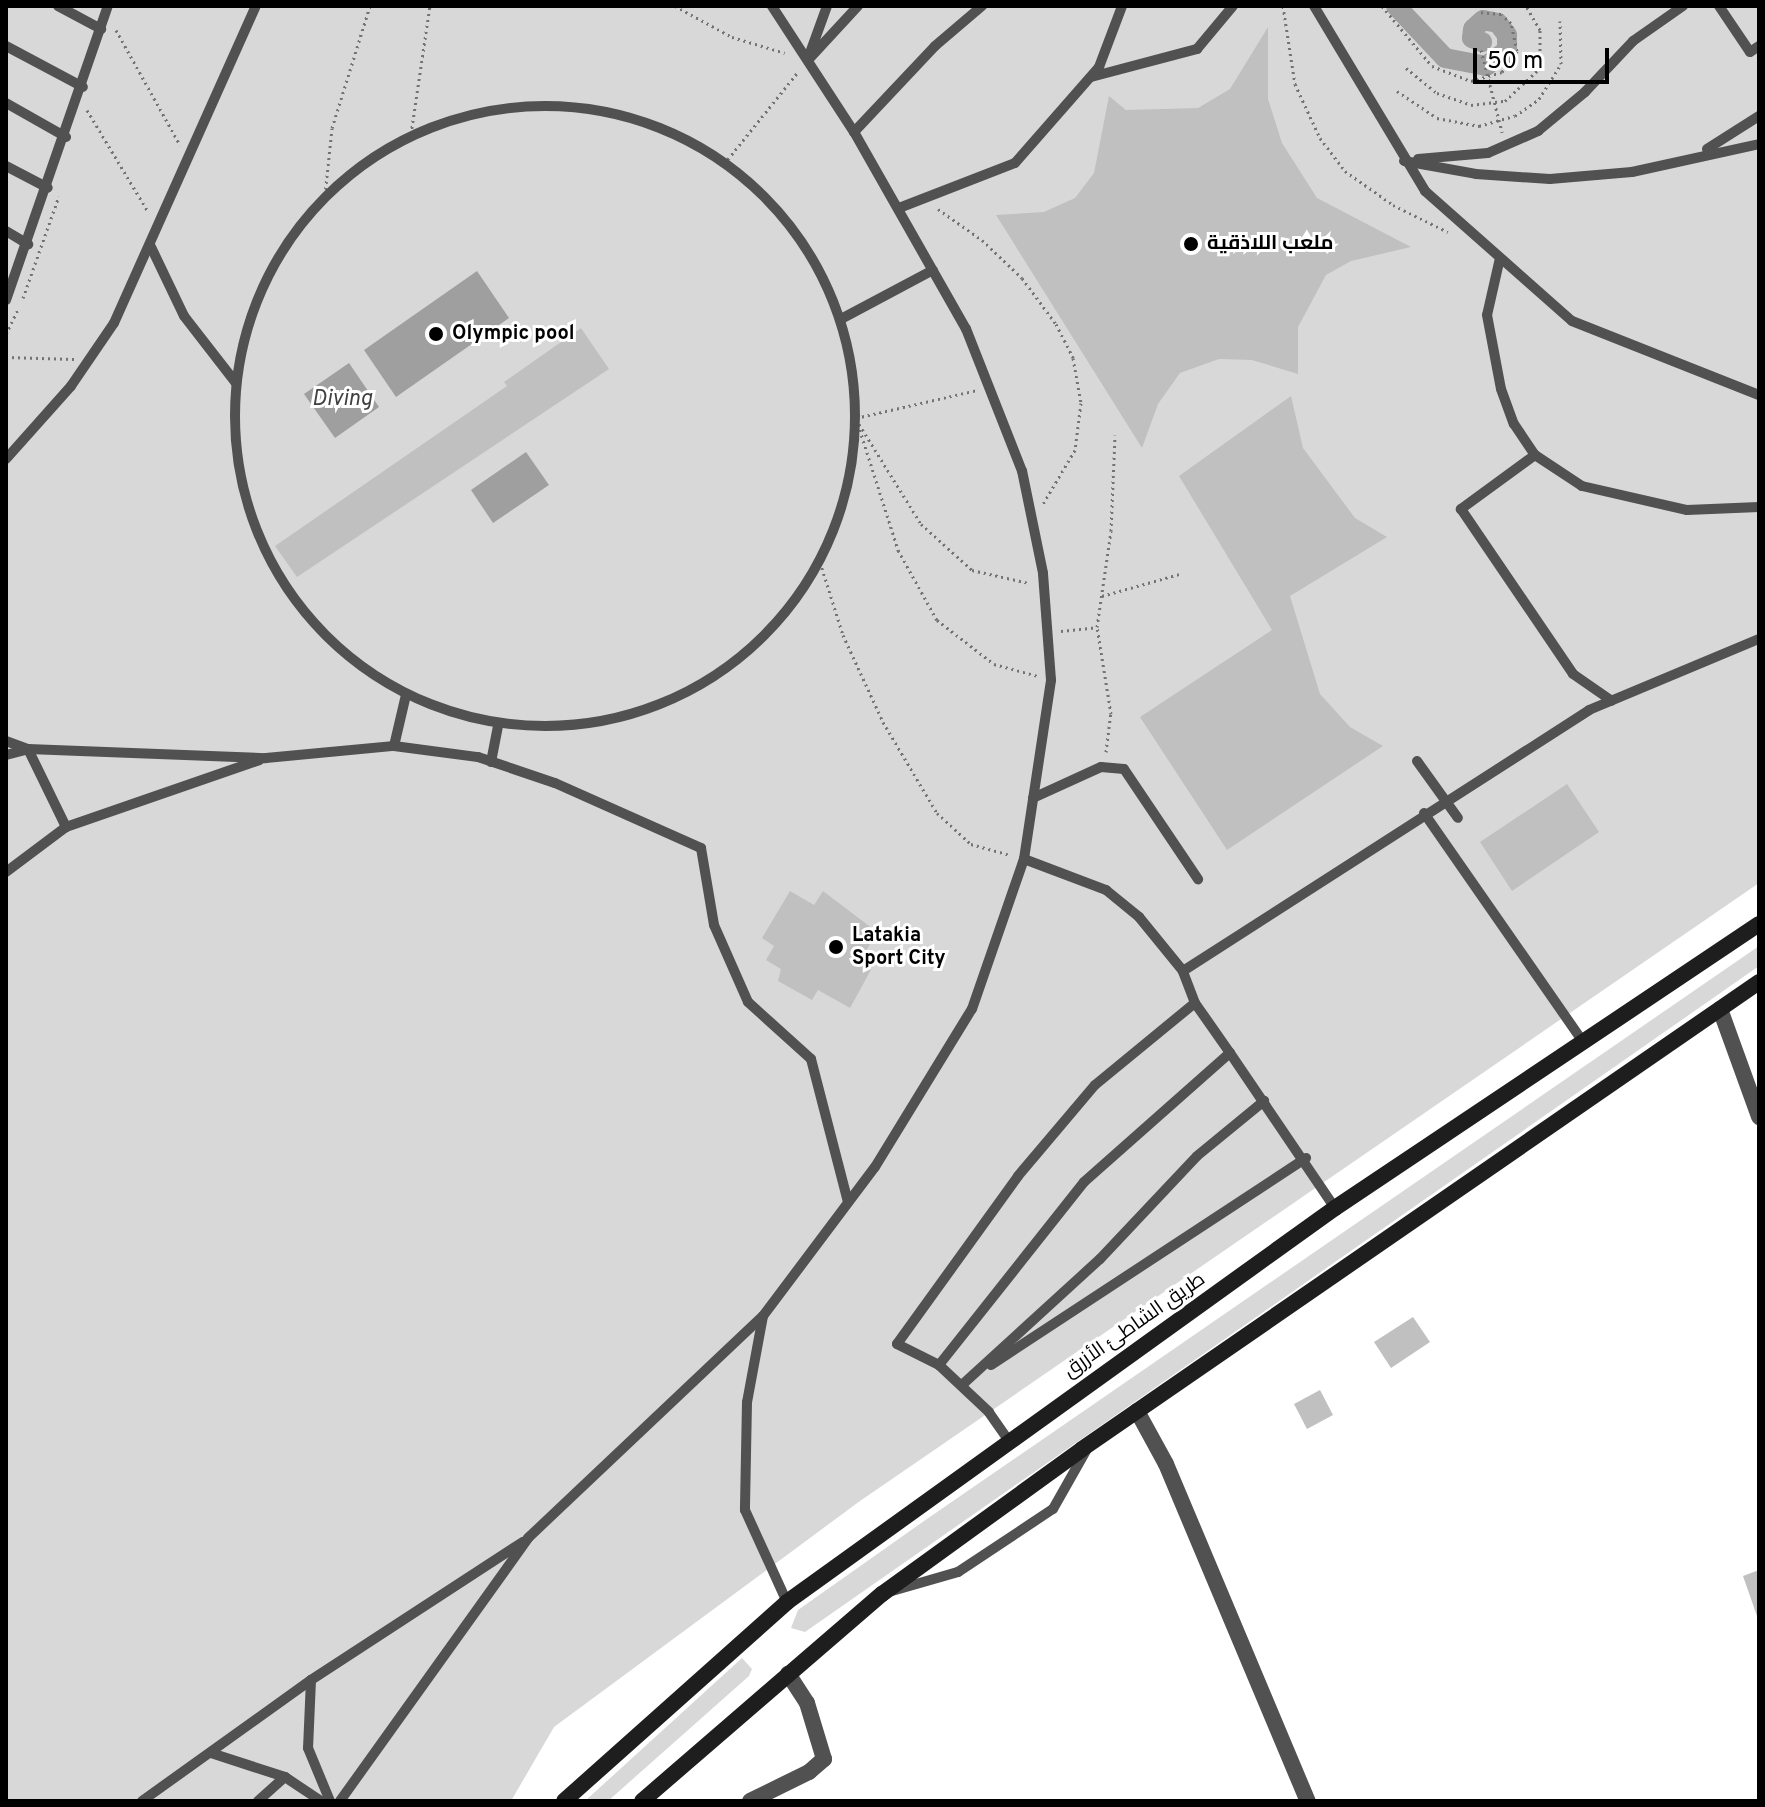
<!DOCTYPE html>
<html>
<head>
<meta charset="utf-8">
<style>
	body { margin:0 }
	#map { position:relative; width:1765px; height:1807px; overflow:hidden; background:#fff; font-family:Overpass,Cairo,sans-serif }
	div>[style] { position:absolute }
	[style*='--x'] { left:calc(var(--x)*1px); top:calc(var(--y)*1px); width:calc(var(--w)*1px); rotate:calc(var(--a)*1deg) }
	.green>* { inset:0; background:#d8d8d8 }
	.water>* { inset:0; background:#9f9f9f }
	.canal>* { height:20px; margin:-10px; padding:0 10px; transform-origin:10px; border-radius:10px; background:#9f9f9f }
	.building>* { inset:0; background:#c0c0c0 }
	.path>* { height:3px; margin-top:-1.5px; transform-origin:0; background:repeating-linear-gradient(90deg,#737373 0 2px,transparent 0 6px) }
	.lane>* { height:10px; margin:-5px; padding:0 5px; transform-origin:5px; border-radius:5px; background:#515151 }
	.lane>.ring { margin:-5px; padding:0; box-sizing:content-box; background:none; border:10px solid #515151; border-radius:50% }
	.street>* { height:16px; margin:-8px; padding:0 8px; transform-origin:8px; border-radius:8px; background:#515151 }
	.secondary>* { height:16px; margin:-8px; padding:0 8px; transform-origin:8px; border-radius:8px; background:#1e1e1e }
	.dots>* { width:22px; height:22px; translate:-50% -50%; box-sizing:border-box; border:4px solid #fff; border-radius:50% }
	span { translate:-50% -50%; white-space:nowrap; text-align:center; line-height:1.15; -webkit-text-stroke:6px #fff; paint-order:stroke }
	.poi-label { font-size:20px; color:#000; font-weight:700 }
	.left { translate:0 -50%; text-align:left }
	.street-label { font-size:20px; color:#000 }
	.water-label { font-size:22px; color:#404040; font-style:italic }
	.frame { position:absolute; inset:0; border:8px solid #000; pointer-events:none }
	.scale { position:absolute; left:1473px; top:48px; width:136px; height:36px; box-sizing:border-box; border:4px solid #000; border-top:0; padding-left:10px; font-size:24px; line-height:28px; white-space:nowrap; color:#000; -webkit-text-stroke:6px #fff; paint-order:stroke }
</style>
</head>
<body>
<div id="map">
	<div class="green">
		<i style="clip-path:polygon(6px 6px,1759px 6px,1759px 883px,860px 1501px,554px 1727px,511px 1801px,6px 1801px)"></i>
		<i style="clip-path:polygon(1759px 946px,1759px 966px,805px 1632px,791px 1628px,798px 1610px,924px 1521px)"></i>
		<i style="clip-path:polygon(742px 1658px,752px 1669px,749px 1676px,608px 1801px,585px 1801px)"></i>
	</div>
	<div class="water">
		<i style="clip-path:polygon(477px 271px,509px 318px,396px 397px,364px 350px)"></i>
		<i style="clip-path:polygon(349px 363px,379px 407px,335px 438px,304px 394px)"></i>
		<i style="clip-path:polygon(526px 452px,549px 485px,493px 523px,471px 490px)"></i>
	</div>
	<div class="canal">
		<i style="--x:1396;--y:6;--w:71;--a:46.7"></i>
		<i style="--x:1445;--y:58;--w:42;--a:11"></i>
		<i style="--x:1486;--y:66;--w:26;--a:-37"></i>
		<i style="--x:1507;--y:50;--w:15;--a:-90"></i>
		<i style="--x:1507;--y:35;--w:15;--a:-127"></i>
		<i style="--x:1498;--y:23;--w:15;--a:-169"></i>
		<i style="--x:1483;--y:20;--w:13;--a:138"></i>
		<i style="--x:1473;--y:29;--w:9;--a:96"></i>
		<i style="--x:1472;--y:38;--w:11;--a:22"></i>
	</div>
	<div class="building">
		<i style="clip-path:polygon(1268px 27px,1268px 99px,1282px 143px,1317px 198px,1411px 247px,1351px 261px,1326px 275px,1298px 327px,1298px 374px,1252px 360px,1219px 359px,1180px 373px,1158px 404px,1142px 448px,996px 215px,1044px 212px,1075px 198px,1094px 173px,1109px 96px,1126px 110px,1198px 108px,1230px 89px)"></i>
		<i style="clip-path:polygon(581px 328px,609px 369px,297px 577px,275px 546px,507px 386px,504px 382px)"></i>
		<i style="clip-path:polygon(1291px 396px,1303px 448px,1355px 518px,1387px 537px,1290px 596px,1320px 694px,1350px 727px,1383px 746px,1227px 850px,1140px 717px,1272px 630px,1179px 476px)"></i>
		<i style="clip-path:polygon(1567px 784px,1599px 832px,1512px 891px,1480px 842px)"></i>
		<i style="clip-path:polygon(790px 891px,814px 905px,823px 891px,877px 932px,866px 951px,878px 957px,850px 1008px,818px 990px,812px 1000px,778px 981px,781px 969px,766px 960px,774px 946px,762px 938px)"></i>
		<i style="clip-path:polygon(1413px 1317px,1430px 1342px,1391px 1368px,1374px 1342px)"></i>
		<i style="clip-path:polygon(1320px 1390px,1333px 1415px,1307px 1429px,1294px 1404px)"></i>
		<i style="clip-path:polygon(1759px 1570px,1759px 1615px,1757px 1616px,1743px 1576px)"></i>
	</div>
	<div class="path">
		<i style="--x:675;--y:6;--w:65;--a:28.5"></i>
		<i style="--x:732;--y:37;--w:55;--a:16.8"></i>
		<i style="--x:1283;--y:6;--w:79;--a:81.3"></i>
		<i style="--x:1295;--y:84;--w:60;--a:65.2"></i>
		<i style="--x:1320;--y:138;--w:41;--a:52.9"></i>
		<i style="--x:1345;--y:171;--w:59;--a:35.3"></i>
		<i style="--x:1393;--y:205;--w:61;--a:26.1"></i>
		<i style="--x:1382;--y:6;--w:78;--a:50.2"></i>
		<i style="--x:1432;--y:66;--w:42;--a:21"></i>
		<i style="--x:1471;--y:81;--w:32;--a:-16"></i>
		<i style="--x:1502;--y:72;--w:26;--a:-54"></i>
		<i style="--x:1517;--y:51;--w:29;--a:-102"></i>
		<i style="--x:1511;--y:23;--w:13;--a:-138"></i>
		<i style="--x:1501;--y:14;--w:23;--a:-175"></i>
		<i style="--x:116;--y:30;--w:132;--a:60.9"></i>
		<i style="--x:1481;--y:50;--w:85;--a:75.6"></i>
		<i style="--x:1406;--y:68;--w:40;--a:39"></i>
		<i style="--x:1437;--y:93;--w:36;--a:19"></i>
		<i style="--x:1471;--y:105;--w:34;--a:-7"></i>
		<i style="--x:1505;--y:101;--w:48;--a:-43.3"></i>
		<i style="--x:1540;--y:68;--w:38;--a:-90"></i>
		<i style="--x:1540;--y:30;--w:28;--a:-120"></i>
		<i style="--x:1397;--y:91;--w:48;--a:34"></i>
		<i style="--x:1437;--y:118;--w:43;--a:10.8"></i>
		<i style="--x:1479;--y:126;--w:37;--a:-16"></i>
		<i style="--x:1515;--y:116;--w:29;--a:-35"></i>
		<i style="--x:1539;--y:99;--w:41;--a:-57.8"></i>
		<i style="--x:1561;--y:64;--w:43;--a:-91.3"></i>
		<i style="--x:87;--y:110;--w:120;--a:59"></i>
		<i style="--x:411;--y:134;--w:129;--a:-81.6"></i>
		<i style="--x:724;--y:164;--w:118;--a:-51.2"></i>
		<i style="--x:325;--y:195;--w:67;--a:-84"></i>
		<i style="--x:332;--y:128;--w:128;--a:-72.7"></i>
		<i style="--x:938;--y:209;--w:54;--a:35.2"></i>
		<i style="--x:982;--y:240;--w:55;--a:43.5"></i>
		<i style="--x:1022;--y:278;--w:57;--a:53.5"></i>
		<i style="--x:1056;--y:324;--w:38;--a:63"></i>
		<i style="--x:1073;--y:358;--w:46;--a:79.9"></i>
		<i style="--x:1081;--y:403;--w:47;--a:97.3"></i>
		<i style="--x:1075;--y:450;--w:63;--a:120.7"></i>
		<i style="--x:23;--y:298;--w:108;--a:-70.6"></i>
		<i style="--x:6;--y:334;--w:28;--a:-64"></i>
		<i style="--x:6;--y:357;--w:68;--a:1.7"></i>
		<i style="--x:856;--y:418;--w:139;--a:72.3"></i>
		<i style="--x:898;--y:550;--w:80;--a:60.9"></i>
		<i style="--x:937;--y:620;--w:72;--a:37.7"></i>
		<i style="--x:994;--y:664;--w:46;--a:15.3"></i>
		<i style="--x:856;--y:418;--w:124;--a:-13"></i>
		<i style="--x:859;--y:424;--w:118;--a:58.2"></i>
		<i style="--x:921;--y:524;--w:69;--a:42"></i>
		<i style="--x:972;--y:570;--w:58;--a:12.8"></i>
		<i style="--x:820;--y:562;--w:77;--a:72.5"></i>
		<i style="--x:843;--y:635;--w:96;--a:65.3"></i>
		<i style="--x:883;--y:722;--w:106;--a:59.3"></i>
		<i style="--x:937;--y:813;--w:46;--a:42.4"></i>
		<i style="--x:971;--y:844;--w:41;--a:15.8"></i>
		<i style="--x:1102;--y:596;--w:80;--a:-15.9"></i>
		<i style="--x:1061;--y:631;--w:36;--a:-6"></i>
		<i style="--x:1106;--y:752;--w:38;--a:-83"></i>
		<i style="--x:1111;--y:714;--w:88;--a:-99.1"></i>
		<i style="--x:1097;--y:627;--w:97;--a:-81.7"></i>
		<i style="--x:1111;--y:531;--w:96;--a:-87.6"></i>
	</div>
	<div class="lane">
		<i style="--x:58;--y:6;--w:49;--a:28.1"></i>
		<i style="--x:1314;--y:6;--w:216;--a:59"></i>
		<i style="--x:1425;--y:191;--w:196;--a:41.5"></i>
		<i style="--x:1572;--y:321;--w:201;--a:21.6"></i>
		<i style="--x:1719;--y:6;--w:55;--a:56"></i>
		<i style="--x:1750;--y:52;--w:11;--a:-34"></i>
		<i style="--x:6;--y:46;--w:87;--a:28"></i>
		<i style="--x:810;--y:53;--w:50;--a:-70.1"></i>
		<i style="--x:808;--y:60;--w:74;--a:-47.2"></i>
		<i style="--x:1091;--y:77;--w:110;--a:-14.8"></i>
		<i style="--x:1197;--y:49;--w:56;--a:-50.1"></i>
		<i style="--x:6;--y:103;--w:69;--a:29.5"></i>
		<i class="ring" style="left:235px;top:106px;width:610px;height:610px"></i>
		<i style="--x:854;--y:132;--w:118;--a:-46.7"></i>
		<i style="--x:935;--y:46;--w:62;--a:-40.4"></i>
		<i style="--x:1707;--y:149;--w:62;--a:-32.4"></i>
		<i style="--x:1418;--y:159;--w:70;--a:-4.9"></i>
		<i style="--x:1488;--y:153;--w:55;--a:-23.7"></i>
		<i style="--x:1538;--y:131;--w:61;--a:-39.7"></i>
		<i style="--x:1585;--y:92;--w:70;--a:-46.7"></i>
		<i style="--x:1633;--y:41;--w:61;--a:-35"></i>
		<i style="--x:1404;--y:161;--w:73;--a:10.2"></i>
		<i style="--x:1476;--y:174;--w:74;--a:3.9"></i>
		<i style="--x:1550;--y:179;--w:82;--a:-4.9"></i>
		<i style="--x:1632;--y:172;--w:130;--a:-12.4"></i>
		<i style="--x:6;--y:166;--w:47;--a:27.6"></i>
		<i style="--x:899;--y:208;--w:124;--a:-21.2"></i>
		<i style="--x:1015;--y:163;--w:128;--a:-48.8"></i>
		<i style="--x:1099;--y:67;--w:65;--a:-69.3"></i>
		<i style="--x:6;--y:231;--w:26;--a:31"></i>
		<i style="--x:151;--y:247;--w:76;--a:64.4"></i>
		<i style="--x:184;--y:316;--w:85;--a:52.2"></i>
		<i style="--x:1500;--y:258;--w:58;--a:102.8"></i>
		<i style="--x:1487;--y:315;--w:75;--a:79.3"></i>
		<i style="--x:1501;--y:389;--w:37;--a:70"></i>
		<i style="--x:1514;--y:424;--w:37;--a:56"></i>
		<i style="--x:1535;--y:455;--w:56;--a:33.4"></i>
		<i style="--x:1582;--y:486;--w:108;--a:12.9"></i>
		<i style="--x:1687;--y:510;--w:72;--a:-2.4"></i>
		<i style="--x:6;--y:300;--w:311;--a:-70.9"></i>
		<i style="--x:841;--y:319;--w:104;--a:-28"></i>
		<i style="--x:1535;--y:455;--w:92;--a:143.9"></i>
		<i style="--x:1461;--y:509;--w:199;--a:55.8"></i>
		<i style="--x:1573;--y:674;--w:47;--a:34.7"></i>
		<i style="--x:6;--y:459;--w:98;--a:-48.3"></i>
		<i style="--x:71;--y:386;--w:76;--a:-55.7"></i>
		<i style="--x:114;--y:323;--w:347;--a:-65.9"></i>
		<i style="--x:6;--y:741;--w:23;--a:20"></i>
		<i style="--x:28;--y:749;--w:238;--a:2.2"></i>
		<i style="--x:266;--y:758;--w:129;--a:-5.4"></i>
		<i style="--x:394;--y:746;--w:85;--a:7.5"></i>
		<i style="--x:478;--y:757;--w:81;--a:18.7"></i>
		<i style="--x:555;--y:783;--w:160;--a:24"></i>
		<i style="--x:701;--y:848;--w:78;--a:80.4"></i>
		<i style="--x:714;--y:925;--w:84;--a:66.2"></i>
		<i style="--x:748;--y:1002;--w:85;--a:42.1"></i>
		<i style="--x:811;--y:1059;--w:148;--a:75.5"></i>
		<i style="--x:394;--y:746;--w:52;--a:-76.8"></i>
		<i style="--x:6;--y:755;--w:23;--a:-15"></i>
		<i style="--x:28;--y:749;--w:87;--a:64"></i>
		<i style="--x:1417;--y:761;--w:70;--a:54.3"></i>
		<i style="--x:491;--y:762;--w:38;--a:-79"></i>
		<i style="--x:1033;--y:798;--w:75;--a:-24.5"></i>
		<i style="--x:1101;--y:767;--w:23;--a:5"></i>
		<i style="--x:1124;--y:769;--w:133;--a:56.1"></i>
		<i style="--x:1424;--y:813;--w:279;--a:55.2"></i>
		<i style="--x:1024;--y:859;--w:88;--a:20.7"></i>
		<i style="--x:1106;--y:890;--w:43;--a:39.3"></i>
		<i style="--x:1139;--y:917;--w:70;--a:50.8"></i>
		<i style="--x:6;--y:872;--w:75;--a:-36.9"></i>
		<i style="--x:66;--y:827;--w:205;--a:-19.1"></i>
		<i style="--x:1230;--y:1053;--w:61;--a:-125"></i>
		<i style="--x:1195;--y:1003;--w:34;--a:-111"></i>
		<i style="--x:1183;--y:971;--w:483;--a:-32.7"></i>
		<i style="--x:1589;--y:710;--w:184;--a:-22.7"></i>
		<i style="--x:763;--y:1316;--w:87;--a:100.5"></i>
		<i style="--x:747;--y:1402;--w:108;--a:91.1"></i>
		<i style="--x:745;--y:1510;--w:101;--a:65.5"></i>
		<i style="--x:939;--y:1365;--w:47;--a:-153.4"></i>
		<i style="--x:897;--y:1344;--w:207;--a:-54.2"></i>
		<i style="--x:1018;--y:1176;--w:119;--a:-49.8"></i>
		<i style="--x:1095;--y:1085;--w:129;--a:-39.4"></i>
		<i style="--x:991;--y:1365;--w:377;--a:-33.3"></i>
		<i style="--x:963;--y:1384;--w:185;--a:-42.4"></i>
		<i style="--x:1100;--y:1259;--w:141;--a:-46.7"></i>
		<i style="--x:1197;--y:1156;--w:87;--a:-39.4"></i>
		<i style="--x:1009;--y:1441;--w:35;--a:-125"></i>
		<i style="--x:989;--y:1412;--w:69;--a:-136.8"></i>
		<i style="--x:939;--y:1365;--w:233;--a:-51.6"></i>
		<i style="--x:1084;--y:1182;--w:195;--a:-41.5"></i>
		<i style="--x:1230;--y:1053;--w:187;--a:55.9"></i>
		<i style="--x:892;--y:1591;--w:69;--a:-16.1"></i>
		<i style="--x:958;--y:1572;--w:114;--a:-33.6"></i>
		<i style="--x:1053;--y:1509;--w:69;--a:-60.5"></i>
		<i style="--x:311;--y:1680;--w:68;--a:92.5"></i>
		<i style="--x:308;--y:1748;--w:57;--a:67.5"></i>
		<i style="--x:211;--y:1753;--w:78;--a:18"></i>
		<i style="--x:285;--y:1777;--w:43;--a:33.7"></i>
		<i style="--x:142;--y:1801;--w:208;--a:-35.6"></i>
		<i style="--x:311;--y:1680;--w:253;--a:-33.1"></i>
		<i style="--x:258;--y:1801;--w:36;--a:-42"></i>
		<i style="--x:340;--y:1801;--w:323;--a:-54.4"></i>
		<i style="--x:528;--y:1538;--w:323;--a:-43.4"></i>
		<i style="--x:763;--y:1316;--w:186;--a:-53.1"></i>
		<i style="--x:875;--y:1167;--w:185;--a:-58.5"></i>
		<i style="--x:972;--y:1009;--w:159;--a:-70.9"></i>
		<i style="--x:1024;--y:859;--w:181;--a:-81.4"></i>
		<i style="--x:1051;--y:680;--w:107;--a:-94.3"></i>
		<i style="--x:1043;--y:573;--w:104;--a:-101.6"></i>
		<i style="--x:1022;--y:471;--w:153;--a:-111.5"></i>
		<i style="--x:966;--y:329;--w:227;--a:-119.6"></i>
		<i style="--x:854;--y:132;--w:150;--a:-123.1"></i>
	</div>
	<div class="street">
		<i style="--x:1720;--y:1009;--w:115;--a:70.1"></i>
		<i style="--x:1137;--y:1411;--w:60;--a:61.3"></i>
		<i style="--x:1166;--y:1464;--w:366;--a:67.2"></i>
		<i style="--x:750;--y:1801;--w:66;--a:-26.2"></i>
		<i style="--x:809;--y:1772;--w:20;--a:-41"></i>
		<i style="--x:824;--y:1759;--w:59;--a:-106.9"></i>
		<i style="--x:807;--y:1703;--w:35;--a:-123"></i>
	</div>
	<div class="secondary">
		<i style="--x:564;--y:1801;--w:299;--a:-41.7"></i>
		<i style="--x:787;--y:1602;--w:675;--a:-35.72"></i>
		<i style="--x:1335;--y:1208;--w:510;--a:-33.81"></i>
		<i style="--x:642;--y:1801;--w:317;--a:-40.8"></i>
		<i style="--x:882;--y:1594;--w:247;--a:-35.9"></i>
		<i style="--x:1082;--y:1449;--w:822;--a:-34.6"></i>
	</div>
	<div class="dots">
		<i style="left:1191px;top:244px;background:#000"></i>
		<i style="left:436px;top:334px;background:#000"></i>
		<i style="left:836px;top:947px;background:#000"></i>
	</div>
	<div class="poi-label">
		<span class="left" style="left:1207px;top:244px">ملعب اللاذقية</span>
		<span class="left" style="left:452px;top:334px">Olympic pool</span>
		<span class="left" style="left:852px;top:948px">Latakia<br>Sport City</span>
	</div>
	<div class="street-label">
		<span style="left:1135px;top:1326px;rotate:-35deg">طريق الشاطئ الأزرق</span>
	</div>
	<div class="water-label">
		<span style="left:342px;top:400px">Diving</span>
	</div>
	<div class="frame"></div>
	<div class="scale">50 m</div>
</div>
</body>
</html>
